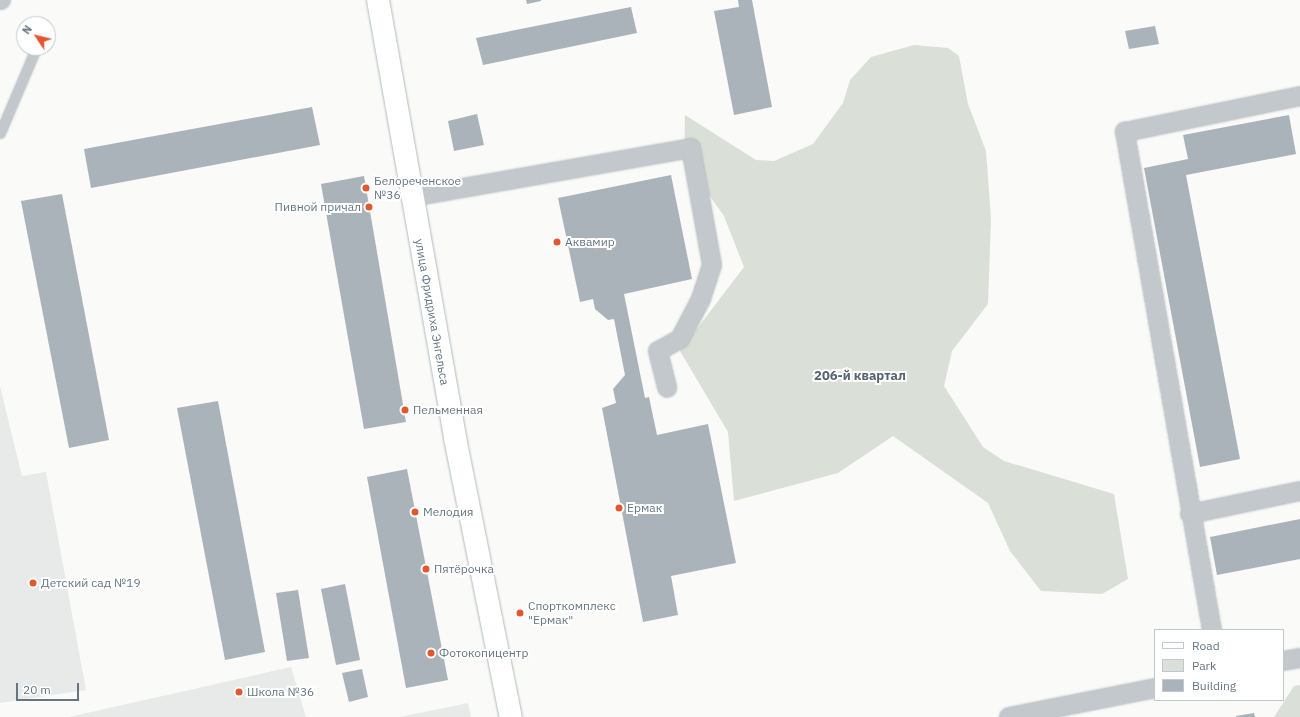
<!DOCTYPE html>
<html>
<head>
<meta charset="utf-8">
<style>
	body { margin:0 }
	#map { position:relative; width:1300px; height:717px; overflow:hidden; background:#fafaf8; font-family:"IBM Plex Sans",sans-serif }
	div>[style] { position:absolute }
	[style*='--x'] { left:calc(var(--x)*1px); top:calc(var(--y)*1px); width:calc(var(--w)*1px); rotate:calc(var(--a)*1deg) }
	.built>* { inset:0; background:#e8e9e9 }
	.green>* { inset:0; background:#dadfd7 }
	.building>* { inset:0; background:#aab3b9 }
	.roads { filter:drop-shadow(0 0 1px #b3babf) drop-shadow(0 0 1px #b3babf) }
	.lane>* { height:9px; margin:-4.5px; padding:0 4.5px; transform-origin:4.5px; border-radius:4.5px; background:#c3c8cc }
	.street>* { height:18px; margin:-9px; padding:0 9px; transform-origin:9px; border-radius:9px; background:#c3c8cc }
	.secondary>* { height:22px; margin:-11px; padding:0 11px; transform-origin:11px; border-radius:11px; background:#fff }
	.dots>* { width:11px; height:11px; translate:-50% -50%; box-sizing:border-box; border:2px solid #fff; border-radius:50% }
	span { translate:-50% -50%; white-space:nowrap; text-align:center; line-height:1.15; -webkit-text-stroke:4px #fff; paint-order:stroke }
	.poi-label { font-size:12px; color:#657683 }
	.left { translate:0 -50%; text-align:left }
	.right { translate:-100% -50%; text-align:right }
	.street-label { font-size:12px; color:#657683 }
	.neighbourhood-label { font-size:13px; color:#57646e; font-weight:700 }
	.legend { position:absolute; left:1154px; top:629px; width:130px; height:72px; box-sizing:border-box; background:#fff; border:1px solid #c1c8cd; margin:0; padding:5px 7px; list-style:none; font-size:12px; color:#657683 }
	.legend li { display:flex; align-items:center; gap:8px; height:20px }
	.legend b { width:20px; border:1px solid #c1c8cd }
	.north { position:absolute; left:16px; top:16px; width:40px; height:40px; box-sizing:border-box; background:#fff; border:1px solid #c1c8cd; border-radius:50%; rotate:305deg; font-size:11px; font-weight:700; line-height:16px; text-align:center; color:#657683 }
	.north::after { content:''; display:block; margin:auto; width:14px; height:18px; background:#e4572e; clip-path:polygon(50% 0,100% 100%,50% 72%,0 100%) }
	.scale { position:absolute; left:16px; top:683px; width:63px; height:18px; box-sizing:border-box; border:2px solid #657683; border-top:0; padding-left:5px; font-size:12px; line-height:14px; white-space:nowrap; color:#657683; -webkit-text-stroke:3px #fff; paint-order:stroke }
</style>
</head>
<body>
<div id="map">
	<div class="built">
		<i style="clip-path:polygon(0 386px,22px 476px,46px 472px,86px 690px,0 703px)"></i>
		<i style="clip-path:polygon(291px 667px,306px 717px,69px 717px)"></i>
		<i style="clip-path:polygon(468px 703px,471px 717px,400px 717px)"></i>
	</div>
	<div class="green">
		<i style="clip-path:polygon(914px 45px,948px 48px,959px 56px,968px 104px,986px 151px,991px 218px,988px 304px,952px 351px,944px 386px,983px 447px,1004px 461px,1114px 494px,1128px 579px,1102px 594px,1041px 591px,1010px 551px,988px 503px,893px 436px,838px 473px,734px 501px,728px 432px,680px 351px,744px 267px,724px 216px,684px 160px,685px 115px,756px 160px,774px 161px,813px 144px,843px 103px,850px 80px,871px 57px)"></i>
		<i style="clip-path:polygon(1300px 685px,1300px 717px,1274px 717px,1294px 686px)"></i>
	</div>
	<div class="building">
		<i style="clip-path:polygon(526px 0,541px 0,541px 1px,527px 4px)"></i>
		<i style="clip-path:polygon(738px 0,752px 0,772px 107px,734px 115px,714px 11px,739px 7px)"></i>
		<i style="clip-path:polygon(631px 7px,637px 33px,483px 65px,476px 38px)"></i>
		<i style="clip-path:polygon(1155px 26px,1159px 44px,1129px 49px,1125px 31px)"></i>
		<i style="clip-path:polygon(312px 107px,320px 145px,91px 188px,84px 149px)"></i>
		<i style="clip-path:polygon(477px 114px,484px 145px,454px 151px,448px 121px)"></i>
		<i style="clip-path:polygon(1289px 115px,1296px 154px,1186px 175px,1240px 459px,1200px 467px,1144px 168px,1188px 159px,1183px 135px)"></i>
		<i style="clip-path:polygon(671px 175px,692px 279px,624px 294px,645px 398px,649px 397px,657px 435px,708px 424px,736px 563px,671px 576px,678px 615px,643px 622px,602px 408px,616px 403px,613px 389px,625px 375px,614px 319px,608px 320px,595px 309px,593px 299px,580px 302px,558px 198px)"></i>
		<i style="clip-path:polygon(364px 176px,406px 422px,364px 429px,321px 184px)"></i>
		<i style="clip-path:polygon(62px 194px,109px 440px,69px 448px,21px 201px)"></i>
		<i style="clip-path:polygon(218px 401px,265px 652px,225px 660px,177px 408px)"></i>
		<i style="clip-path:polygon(407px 469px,448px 680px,406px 688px,367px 477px)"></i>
		<i style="clip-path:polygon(1300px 519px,1300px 559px,1217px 575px,1210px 537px)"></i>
		<i style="clip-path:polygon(345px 584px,360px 660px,336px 665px,321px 589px)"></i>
		<i style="clip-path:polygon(298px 590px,309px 658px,287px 661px,276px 593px)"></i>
		<i style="clip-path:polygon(362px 669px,368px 697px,349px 702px,342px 673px)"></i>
		<i style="clip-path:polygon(1254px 713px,1255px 717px,1236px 717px,1236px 716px)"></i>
	</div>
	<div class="roads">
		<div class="lane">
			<i style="--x:0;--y:133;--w:92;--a:-67"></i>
		</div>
		<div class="street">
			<i style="--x:0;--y:0;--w:1;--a:0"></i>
			<i style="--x:411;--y:197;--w:284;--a:-9.9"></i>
			<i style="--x:691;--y:148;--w:119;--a:79.8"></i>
			<i style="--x:712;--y:265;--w:36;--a:108"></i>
			<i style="--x:701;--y:299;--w:45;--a:117.7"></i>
			<i style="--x:680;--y:339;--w:25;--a:151"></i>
			<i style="--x:658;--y:351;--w:38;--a:76"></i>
			<i style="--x:1190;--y:514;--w:112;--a:-11.8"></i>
			<i style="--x:1212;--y:630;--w:506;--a:-99.91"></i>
			<i style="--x:1125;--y:132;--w:179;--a:-11.6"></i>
			<i style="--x:1283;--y:661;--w:17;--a:-10"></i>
			<i style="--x:1009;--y:717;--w:149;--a:-11.2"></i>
		</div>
		<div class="secondary">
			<i style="--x:378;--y:0;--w:445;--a:80"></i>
			<i style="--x:455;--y:438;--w:285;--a:78.7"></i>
		</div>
	</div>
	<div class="dots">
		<i style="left:366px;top:188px;background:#e4572e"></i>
		<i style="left:369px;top:207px;background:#e4572e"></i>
		<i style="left:557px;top:242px;background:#e4572e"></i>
		<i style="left:405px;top:410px;background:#e4572e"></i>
		<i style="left:619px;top:508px;background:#e4572e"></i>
		<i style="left:415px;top:512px;background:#e4572e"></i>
		<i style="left:426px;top:569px;background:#e4572e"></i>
		<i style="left:33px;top:583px;background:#e4572e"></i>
		<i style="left:520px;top:613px;background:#e4572e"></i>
		<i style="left:431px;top:653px;background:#e4572e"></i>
		<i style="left:239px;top:692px;background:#e4572e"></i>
	</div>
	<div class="poi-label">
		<span class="left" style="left:374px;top:188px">Белореченское<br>№36</span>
		<span class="right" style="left:361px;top:207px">Пивной причал</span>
		<span class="left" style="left:565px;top:242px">Аквамир</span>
		<span class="left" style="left:413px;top:410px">Пельменная</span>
		<span class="left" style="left:627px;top:508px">Ермак</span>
		<span class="left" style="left:423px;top:512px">Мелодия</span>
		<span class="left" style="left:434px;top:569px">Пятёрочка</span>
		<span class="left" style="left:41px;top:583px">Детский сад №19</span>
		<span class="left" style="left:528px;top:613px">Спорткомплекс<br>"Ермак"</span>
		<span class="left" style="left:439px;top:653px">Фотокопицентр</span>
		<span class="left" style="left:247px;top:692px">Школа №36</span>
	</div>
	<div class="street-label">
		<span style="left:432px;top:312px;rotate:80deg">улица Фридриха Энгельса</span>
	</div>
	<div class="neighbourhood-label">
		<span style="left:860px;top:376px">206-й квартал</span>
	</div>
	<ul class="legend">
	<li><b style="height:5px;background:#fff"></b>Road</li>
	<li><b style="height:11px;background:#dadfd7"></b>Park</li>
	<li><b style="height:11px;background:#aab3b9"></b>Building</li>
	</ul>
	<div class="north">N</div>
	<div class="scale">20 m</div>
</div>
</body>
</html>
